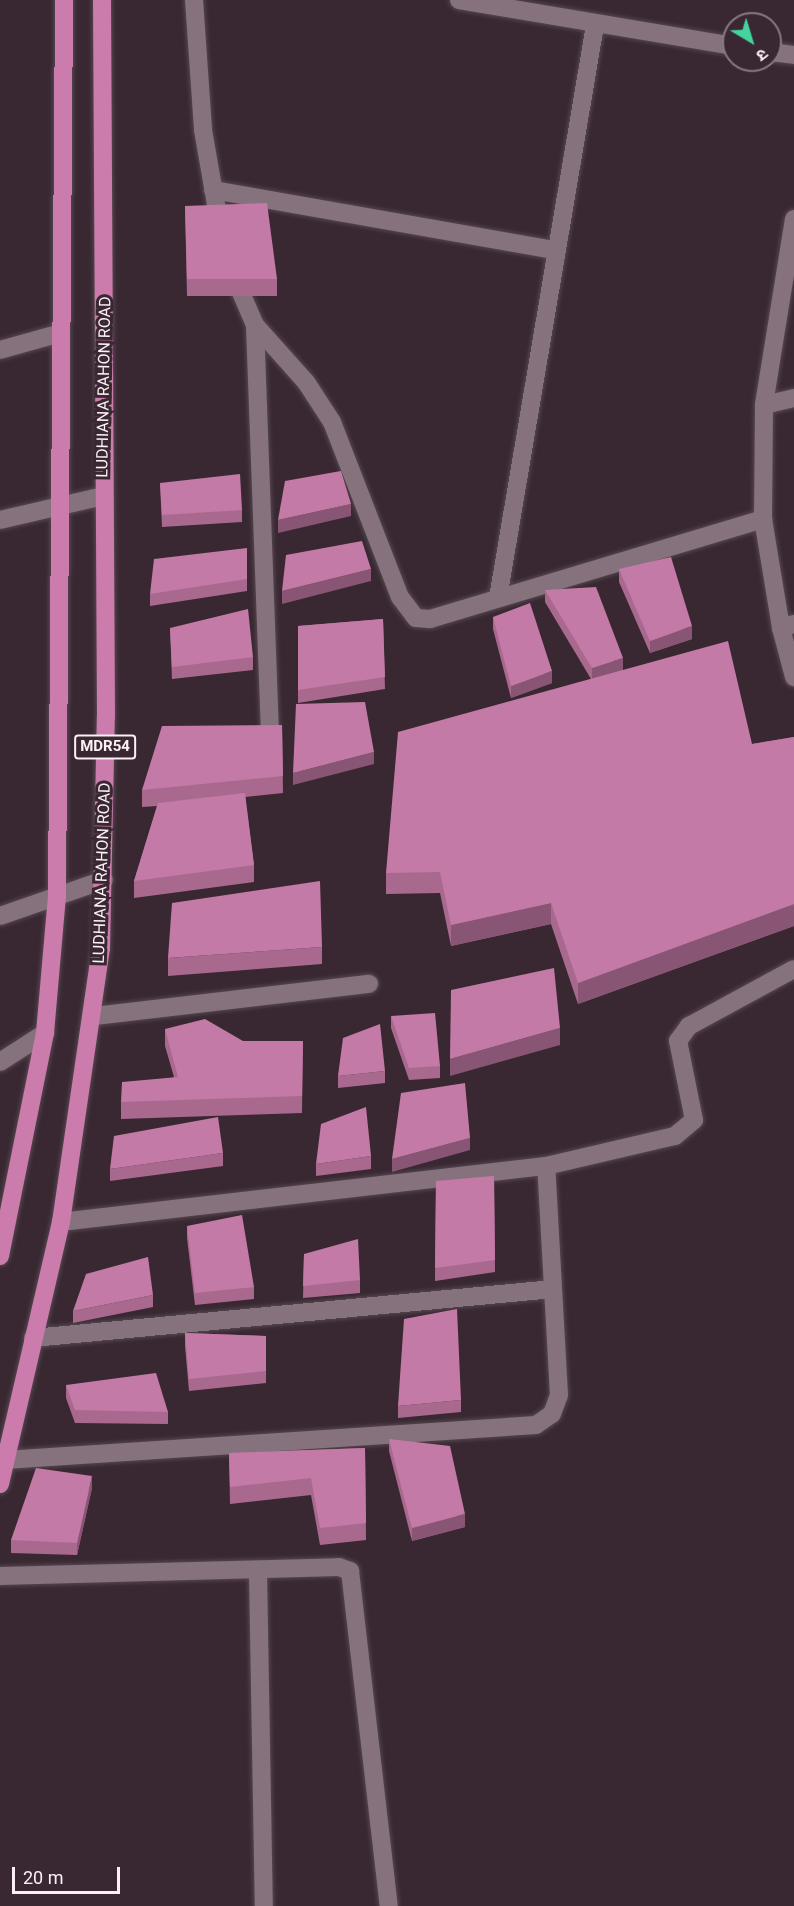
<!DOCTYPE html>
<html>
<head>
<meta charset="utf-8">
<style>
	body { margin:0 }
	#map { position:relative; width:794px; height:1906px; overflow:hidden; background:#392832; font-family:Roboto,"Noto Sans Devanagari",sans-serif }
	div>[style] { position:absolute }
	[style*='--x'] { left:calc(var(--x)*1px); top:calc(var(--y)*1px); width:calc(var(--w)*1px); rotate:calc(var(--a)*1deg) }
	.roads { filter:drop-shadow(0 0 2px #55474f) drop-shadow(0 0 2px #55474f) }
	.street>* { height:18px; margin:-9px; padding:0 9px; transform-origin:9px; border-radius:9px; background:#86727d }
	.primary>* { height:18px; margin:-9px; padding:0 9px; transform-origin:9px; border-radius:9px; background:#cb7bac }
	.wall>* { inset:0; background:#a9698f }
	.shaded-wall>* { inset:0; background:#895574 }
	.building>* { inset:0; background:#c47aa6 }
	span { translate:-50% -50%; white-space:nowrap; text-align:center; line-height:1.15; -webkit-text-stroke:6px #392832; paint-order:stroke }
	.shield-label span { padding:2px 4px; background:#392832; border:2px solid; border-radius:4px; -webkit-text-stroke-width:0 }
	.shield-label { font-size:15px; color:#fcf0f6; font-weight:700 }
	.street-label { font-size:16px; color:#fcf0f6 }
	.north { position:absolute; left:722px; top:12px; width:60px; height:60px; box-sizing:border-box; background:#392832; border:2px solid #877880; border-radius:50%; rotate:142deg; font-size:16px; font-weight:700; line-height:24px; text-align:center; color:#fcf0f6 }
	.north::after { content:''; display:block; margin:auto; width:21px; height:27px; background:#45d49e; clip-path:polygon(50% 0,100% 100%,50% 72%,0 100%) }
	.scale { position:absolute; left:12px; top:1867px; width:108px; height:27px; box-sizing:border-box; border:3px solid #fcf0f6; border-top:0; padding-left:8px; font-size:18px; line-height:21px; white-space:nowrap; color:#fcf0f6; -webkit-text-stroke:4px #392832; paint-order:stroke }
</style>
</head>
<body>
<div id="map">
	<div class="roads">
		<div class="street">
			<i style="--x:194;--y:0;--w:130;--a:86"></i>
			<i style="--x:203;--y:130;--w:98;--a:80.1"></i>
			<i style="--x:459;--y:0;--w:279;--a:9.5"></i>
			<i style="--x:770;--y:52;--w:24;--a:7"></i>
			<i style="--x:213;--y:190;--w:345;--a:10"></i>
			<i style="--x:794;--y:219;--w:188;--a:99.2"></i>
			<i style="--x:764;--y:405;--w:114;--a:90.5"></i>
			<i style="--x:763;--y:519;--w:110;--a:80.6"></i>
			<i style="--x:781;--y:628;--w:14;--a:-17"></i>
			<i style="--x:233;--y:274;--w:56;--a:66.7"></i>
			<i style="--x:255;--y:325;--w:76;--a:48.2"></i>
			<i style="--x:306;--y:382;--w:48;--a:57"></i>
			<i style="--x:332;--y:422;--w:188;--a:68.8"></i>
			<i style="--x:400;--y:597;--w:26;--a:53"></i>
			<i style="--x:416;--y:618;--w:14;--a:4"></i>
			<i style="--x:430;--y:619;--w:348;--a:-16.7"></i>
			<i style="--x:255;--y:325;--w:403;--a:87.9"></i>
			<i style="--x:0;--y:350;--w:63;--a:-15.6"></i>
			<i style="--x:764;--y:405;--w:31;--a:-13"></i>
			<i style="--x:0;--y:520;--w:106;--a:-13.1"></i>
			<i style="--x:498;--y:598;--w:581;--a:-80.39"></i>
			<i style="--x:781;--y:628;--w:51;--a:75.1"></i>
			<i style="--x:0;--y:916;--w:110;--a:-19.1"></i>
			<i style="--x:95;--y:1016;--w:276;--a:-6.7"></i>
			<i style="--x:0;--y:1062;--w:54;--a:-32.8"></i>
			<i style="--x:61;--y:1222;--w:488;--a:-6.6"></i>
			<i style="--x:546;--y:1166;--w:132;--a:-13.1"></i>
			<i style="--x:675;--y:1136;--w:25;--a:-40"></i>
			<i style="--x:694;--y:1120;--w:81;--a:-101.4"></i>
			<i style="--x:678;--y:1041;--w:19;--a:-54"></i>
			<i style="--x:689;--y:1026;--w:119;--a:-28.5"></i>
			<i style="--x:33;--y:1338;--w:522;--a:-5.38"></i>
			<i style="--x:5;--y:1460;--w:532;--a:-3.77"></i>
			<i style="--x:536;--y:1425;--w:19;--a:-35"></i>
			<i style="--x:552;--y:1414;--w:20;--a:-70"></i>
			<i style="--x:559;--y:1395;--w:229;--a:-93.2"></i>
			<i style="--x:258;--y:1573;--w:333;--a:89"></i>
			<i style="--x:0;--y:1576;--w:339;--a:-1.5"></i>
			<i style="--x:339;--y:1567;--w:12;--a:20"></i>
			<i style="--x:350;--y:1571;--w:337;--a:83.4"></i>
		</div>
		<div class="primary">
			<i style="--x:0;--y:1256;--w:227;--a:-78.6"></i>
			<i style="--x:45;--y:1033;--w:137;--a:-85"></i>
			<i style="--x:57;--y:897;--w:897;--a:-89.55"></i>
			<i style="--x:0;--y:1484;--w:269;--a:-76.9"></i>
			<i style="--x:61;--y:1222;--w:277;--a:-81.7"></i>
			<i style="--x:101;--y:948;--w:232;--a:-88.8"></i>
			<i style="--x:106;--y:716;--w:716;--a:-90.32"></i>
		</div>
	</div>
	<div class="wall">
		<i style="clip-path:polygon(185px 206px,277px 279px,277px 296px,187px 296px)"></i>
		<i style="clip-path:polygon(160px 483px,242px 510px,242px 522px,162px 527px)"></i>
		<i style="clip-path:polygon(247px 548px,247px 591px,150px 606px,150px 594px)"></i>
		<i style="clip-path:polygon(619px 569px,692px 639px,650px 653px,619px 582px)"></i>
		<i style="clip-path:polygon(545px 590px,623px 670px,752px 744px,794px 737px,794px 926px,578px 1004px,551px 924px,451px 946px,440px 893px,386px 894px,386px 873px,591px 679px,545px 602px)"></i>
		<i style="clip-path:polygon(493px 617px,552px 683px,511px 698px,493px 629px)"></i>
		<i style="clip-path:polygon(383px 619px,385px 689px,298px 703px,298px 626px)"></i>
		<i style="clip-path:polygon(170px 628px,253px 657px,253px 670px,172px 679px)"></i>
		<i style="clip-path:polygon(282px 725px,283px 793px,245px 797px,254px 865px,254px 882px,134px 898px,134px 881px,157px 806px,142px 807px,142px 790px)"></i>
		<i style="clip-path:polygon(322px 947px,322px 964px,168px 976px,168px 958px)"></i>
		<i style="clip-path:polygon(391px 1016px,440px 1066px,440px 1078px,409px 1080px,391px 1028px)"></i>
		<i style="clip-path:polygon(165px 1029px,243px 1041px,303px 1041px,302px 1113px,121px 1119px,121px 1102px,174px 1077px,165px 1046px)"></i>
		<i style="clip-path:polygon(385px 1071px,385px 1083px,338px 1088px,338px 1076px)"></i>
		<i style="clip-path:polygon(223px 1153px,223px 1166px,110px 1181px,110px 1169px)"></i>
		<i style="clip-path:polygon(371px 1156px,371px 1169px,316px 1176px,316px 1164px)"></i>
		<i style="clip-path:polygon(494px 1176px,495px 1272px,435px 1281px,436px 1181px)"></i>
		<i style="clip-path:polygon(187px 1226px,254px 1287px,254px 1299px,195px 1305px,187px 1238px)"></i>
		<i style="clip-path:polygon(304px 1254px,360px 1280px,360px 1293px,303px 1298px)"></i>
		<i style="clip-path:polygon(153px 1295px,153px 1307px,73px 1323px,73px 1311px)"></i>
		<i style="clip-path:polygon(185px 1333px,266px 1336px,266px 1383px,189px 1391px,185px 1346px)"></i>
		<i style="clip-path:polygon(66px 1385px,168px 1412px,168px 1424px,75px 1423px,66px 1398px)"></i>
		<i style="clip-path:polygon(461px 1400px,461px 1412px,398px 1418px,398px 1406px)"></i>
		<i style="clip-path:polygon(389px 1439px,465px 1527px,412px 1541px,389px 1451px)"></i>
		<i style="clip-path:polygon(365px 1448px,366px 1540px,320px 1545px,311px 1495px,230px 1504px,229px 1453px)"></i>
		<i style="clip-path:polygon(92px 1488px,77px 1555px,11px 1553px,11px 1540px)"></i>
	</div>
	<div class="shaded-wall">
		<i style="clip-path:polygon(351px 504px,351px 516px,278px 533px,278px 520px)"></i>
		<i style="clip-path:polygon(371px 569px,371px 581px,282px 604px,282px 591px)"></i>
		<i style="clip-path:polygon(692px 626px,692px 639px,650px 653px,650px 641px)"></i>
		<i style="clip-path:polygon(623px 658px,623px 670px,592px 681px,592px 668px)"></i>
		<i style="clip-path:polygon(552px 671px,552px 683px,511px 698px,511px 686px)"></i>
		<i style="clip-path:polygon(374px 752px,374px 764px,293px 785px,293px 773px)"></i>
		<i style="clip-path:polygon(551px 903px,551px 924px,451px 946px,451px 925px)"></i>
		<i style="clip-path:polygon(794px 904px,794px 926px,578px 1004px,578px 983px)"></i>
		<i style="clip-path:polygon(560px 1028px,560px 1045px,450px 1076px,450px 1059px)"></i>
		<i style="clip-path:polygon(470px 1138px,470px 1150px,392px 1172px,392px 1159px)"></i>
		<i style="clip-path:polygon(92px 1476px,92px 1488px,77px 1555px,77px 1543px)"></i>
		<i style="clip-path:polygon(465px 1514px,465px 1527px,412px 1541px,412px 1528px)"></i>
	</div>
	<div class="building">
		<i style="clip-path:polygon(267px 203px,277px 279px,187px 279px,185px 206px)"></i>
		<i style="clip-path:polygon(341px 471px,351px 504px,278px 520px,285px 481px)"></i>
		<i style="clip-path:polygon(240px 474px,242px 510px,162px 515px,160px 483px)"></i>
		<i style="clip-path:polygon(362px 541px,371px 569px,282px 591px,286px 555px)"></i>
		<i style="clip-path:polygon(247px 548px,247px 579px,150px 594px,154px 559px)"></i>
		<i style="clip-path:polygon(671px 557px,692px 626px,650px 641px,619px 569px)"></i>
		<i style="clip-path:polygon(596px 587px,623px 658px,592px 668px,545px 590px)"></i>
		<i style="clip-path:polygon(530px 603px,552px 671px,511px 686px,493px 617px)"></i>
		<i style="clip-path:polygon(248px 609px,253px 657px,172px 667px,170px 628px)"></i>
		<i style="clip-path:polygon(383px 619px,385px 677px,298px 690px,298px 626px)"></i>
		<i style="clip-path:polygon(728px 641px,752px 744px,794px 737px,794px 904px,578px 983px,551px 903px,451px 925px,440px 872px,386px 873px,398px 732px)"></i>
		<i style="clip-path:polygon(365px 702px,374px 752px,293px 773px,296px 704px)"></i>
		<i style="clip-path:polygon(282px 725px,283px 776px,142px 790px,162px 726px)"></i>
		<i style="clip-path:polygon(245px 793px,254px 865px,134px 881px,158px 803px)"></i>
		<i style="clip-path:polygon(320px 881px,322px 947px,168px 958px,172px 903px)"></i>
		<i style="clip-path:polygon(554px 968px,560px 1028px,450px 1059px,451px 990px)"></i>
		<i style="clip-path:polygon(435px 1013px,440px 1066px,409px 1068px,391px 1016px)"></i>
		<i style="clip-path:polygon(205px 1019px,243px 1041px,303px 1041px,302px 1096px,121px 1102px,122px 1082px,178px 1077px,165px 1029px)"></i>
		<i style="clip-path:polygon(380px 1024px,385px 1071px,338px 1076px,343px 1038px)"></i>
		<i style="clip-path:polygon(465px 1083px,470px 1138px,392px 1159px,401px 1093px)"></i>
		<i style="clip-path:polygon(366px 1107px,371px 1156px,316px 1164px,321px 1124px)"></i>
		<i style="clip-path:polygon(218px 1117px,223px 1153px,110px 1169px,114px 1136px)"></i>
		<i style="clip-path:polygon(494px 1176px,495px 1260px,435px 1268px,436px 1181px)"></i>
		<i style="clip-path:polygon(242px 1215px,254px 1287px,195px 1293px,187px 1226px)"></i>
		<i style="clip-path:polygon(358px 1239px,360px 1280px,303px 1286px,304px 1254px)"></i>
		<i style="clip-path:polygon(148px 1257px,153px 1295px,73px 1311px,86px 1274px)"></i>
		<i style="clip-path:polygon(457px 1309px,461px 1400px,398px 1406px,404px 1319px)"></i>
		<i style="clip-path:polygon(185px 1333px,266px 1336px,266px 1371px,189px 1379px)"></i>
		<i style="clip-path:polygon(156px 1373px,168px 1412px,75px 1410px,66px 1385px)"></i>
		<i style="clip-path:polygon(389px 1439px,450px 1446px,465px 1514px,412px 1528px)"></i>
		<i style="clip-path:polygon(365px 1448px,366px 1523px,320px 1528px,311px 1478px,230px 1487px,229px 1453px)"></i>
		<i style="clip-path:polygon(36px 1468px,92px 1476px,77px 1543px,11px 1540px)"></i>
	</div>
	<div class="shield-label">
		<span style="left:105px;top:747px">MDR54</span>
	</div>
	<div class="street-label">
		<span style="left:104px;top:387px;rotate:-89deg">LUDHIANA RAHON ROAD</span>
		<span style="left:102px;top:873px;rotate:-88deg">LUDHIANA RAHON ROAD</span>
	</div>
	<div class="north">उ</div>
	<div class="scale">20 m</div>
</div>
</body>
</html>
